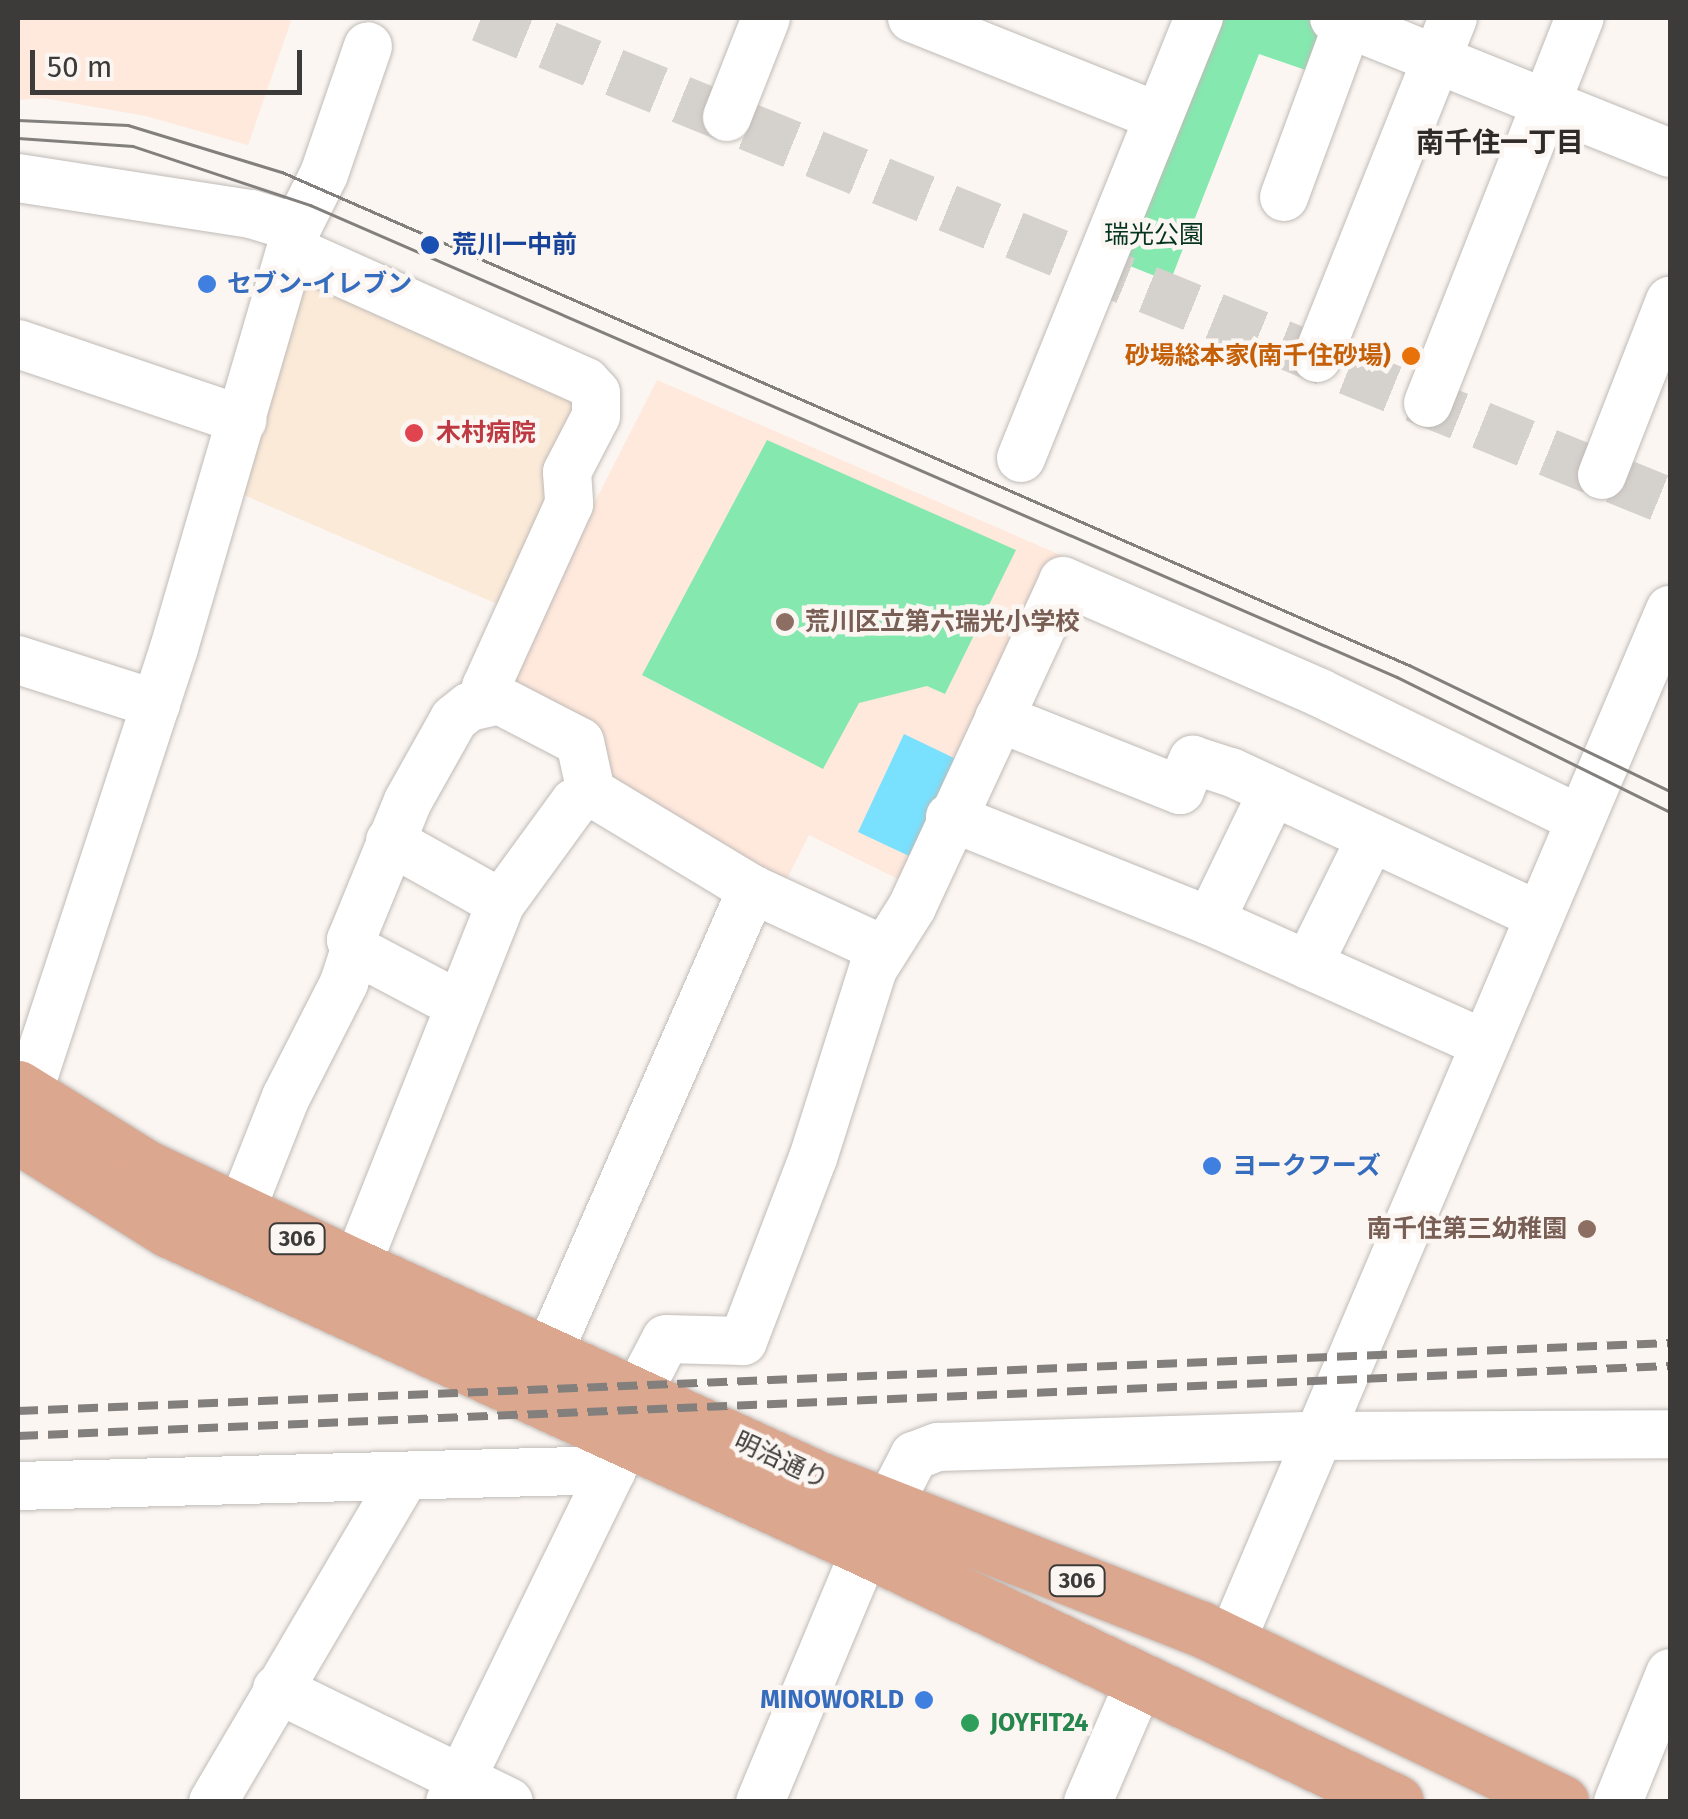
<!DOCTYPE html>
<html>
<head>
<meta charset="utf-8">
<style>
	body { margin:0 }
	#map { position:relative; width:1688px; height:1819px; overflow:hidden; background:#fbf6f2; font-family:"Fira Sans","Noto Sans JP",sans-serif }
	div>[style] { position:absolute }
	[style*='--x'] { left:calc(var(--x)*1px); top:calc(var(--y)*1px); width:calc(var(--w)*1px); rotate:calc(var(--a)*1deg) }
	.education>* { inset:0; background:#ffe8dc }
	.medical>* { inset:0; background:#fbead8 }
	.green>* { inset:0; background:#85e8af }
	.water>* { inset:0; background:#79e0fd }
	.minor-tunnel>* { height:48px; margin-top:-24px; transform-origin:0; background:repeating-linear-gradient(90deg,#d5d1cd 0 48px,transparent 0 72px) }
	.roads { filter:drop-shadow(0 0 2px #c0bbb7) drop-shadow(0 0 2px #c0bbb7) }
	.minor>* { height:48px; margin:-24px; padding:0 24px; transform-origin:24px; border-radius:24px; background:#fff }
	.major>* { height:55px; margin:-27.5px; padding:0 27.5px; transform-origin:27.5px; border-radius:27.5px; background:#dca78f }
	.tram>* { height:2.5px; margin:-1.25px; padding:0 1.25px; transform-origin:1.25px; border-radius:1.25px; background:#827f7c }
	.rail>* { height:8px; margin-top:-4px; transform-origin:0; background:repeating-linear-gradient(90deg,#827f7c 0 20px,transparent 0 30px) }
	.dots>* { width:28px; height:28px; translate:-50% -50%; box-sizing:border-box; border:5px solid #fbf6f2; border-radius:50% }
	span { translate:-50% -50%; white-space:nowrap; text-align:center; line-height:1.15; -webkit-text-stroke:9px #fbf6f2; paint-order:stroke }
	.shield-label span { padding:2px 8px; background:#fbf6f2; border:2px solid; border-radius:8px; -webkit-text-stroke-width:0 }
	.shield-label { font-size:22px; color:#3d3b39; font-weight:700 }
	.park-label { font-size:25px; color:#05341e }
	.transit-label { font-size:25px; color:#164399; font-weight:700 }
	.left { translate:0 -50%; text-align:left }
	.shop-label { font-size:25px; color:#366cbe; font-weight:700 }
	.right { translate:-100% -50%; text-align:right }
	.food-label { font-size:25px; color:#c56008; font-weight:700 }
	.health-label { font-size:25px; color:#be3a42; font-weight:700 }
	.education-label { font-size:25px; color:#785e54; font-weight:700 }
	.street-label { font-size:25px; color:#3d3b39 }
	.leisure-label { font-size:25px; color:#27864d; font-weight:700 }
	.neighbourhood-label { font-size:28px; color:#2f2b28; font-weight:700 }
	.frame { position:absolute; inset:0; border:20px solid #3d3b39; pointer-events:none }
	.scale { position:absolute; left:30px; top:50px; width:272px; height:45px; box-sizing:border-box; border:5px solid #3d3b39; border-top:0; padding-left:12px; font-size:30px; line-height:35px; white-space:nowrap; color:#3d3b39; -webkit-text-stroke:8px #fbf6f2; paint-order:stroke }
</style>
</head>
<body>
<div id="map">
	<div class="education">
		<i style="clip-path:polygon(18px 18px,292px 18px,248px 145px,146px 116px,43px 98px,18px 100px)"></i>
		<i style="clip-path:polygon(657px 380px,1065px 557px,910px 885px,809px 835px,782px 889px,614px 799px,501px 687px)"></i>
	</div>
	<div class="medical">
		<i style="clip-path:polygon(306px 271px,584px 392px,509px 609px,239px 493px)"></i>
	</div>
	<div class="green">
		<i style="clip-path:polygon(1209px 18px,1315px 18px,1330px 24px,1320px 75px,1259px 54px,1170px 282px,1110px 258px)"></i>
		<i style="clip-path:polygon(767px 440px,1016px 550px,945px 694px,927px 686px,859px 703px,823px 769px,642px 675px)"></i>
	</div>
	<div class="water">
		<i style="clip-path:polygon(904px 734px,956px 759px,909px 856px,858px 832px)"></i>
	</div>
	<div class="minor-tunnel">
		<i style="--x:481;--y:18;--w:1284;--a:22.15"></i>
	</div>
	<div class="roads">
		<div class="minor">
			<i style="--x:912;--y:18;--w:264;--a:21.8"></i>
			<i style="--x:1334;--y:18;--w:362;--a:21.9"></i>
			<i style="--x:727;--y:117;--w:106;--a:-68.5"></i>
			<i style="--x:18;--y:178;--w:236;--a:8.8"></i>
			<i style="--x:251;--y:214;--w:48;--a:16.9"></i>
			<i style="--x:1284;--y:197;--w:185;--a:-69.8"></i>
			<i style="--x:291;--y:250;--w:323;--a:24.1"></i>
			<i style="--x:586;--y:382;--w:15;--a:48"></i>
			<i style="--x:596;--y:393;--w:23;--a:90"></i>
			<i style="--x:596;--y:416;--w:63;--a:117.4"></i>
			<i style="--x:567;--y:472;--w:32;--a:86"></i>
			<i style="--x:569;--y:504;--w:201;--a:114.4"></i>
			<i style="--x:486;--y:687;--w:14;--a:73"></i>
			<i style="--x:18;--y:344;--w:237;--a:18.7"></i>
			<i style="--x:1317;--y:358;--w:366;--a:-68.2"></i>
			<i style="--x:1428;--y:403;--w:414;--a:-68.5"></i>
			<i style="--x:1021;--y:458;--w:475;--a:-68"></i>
			<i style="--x:1602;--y:475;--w:187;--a:-68.7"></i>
			<i style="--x:18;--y:660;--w:145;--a:17.7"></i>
			<i style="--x:999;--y:718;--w:195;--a:21.7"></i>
			<i style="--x:1180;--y:790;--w:33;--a:-67"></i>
			<i style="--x:1193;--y:760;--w:40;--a:18"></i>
			<i style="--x:1231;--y:772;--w:339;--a:25"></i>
			<i style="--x:950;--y:817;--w:280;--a:21.8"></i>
			<i style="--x:1210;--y:921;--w:299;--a:24.1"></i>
			<i style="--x:390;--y:841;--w:127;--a:29.2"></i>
			<i style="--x:1210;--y:921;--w:144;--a:-64.1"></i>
			<i style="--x:355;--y:950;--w:115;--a:27.9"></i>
			<i style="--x:1308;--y:965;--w:142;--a:-63.6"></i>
			<i style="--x:18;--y:1124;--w:501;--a:-71.85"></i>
			<i style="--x:174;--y:648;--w:438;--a:-73.7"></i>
			<i style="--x:297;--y:228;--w:60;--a:-63.4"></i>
			<i style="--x:324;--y:174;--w:135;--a:-71"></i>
			<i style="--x:240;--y:1213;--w:125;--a:-68.4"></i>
			<i style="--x:286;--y:1097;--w:128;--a:-63"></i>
			<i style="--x:344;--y:983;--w:35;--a:-72"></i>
			<i style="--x:355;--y:950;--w:11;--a:-112"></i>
			<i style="--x:351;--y:940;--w:150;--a:-67.7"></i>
			<i style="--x:408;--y:801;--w:94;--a:-60.7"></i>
			<i style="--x:454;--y:719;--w:19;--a:-39"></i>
			<i style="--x:469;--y:707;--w:31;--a:-13"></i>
			<i style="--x:499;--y:700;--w:91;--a:27.4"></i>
			<i style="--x:580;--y:742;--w:51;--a:77.6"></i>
			<i style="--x:591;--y:792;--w:188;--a:31.1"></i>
			<i style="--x:752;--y:889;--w:143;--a:24.8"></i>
			<i style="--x:356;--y:1267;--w:392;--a:-68.3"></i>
			<i style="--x:501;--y:903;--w:124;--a:-53.9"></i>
			<i style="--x:574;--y:803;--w:20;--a:-33"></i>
			<i style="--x:548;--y:1354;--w:508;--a:-66.31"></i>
			<i style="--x:18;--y:1486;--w:594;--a:-1.54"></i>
			<i style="--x:1230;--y:1644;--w:1124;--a:-66.95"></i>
			<i style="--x:277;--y:1689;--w:258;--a:26"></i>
			<i style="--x:213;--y:1802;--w:376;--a:-59.5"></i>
			<i style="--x:450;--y:1802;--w:369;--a:-64"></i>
			<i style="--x:612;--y:1470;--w:80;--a:-71.8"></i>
			<i style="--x:637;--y:1394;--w:62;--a:-62.2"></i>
			<i style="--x:666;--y:1339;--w:77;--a:1.5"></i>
			<i style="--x:743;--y:1341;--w:196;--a:-69.1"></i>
			<i style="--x:813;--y:1158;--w:198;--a:-72.4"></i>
			<i style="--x:873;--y:969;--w:73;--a:-57.8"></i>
			<i style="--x:912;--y:907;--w:359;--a:-65.1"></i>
			<i style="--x:1063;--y:581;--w:280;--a:23.5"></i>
			<i style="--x:1320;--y:693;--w:289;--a:25.9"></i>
			<i style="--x:760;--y:1802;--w:274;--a:-67.3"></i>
			<i style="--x:866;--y:1549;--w:105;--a:-62.7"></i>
			<i style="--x:914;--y:1456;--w:26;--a:-21"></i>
			<i style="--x:938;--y:1447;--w:376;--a:-1.7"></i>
			<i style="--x:1314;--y:1436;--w:356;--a:-0.3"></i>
			<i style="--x:1088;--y:1802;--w:134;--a:-66.7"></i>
			<i style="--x:1618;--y:1802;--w:139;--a:-68"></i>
		</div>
		<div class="major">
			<i style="--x:18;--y:1088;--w:150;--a:31.9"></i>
			<i style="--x:145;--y:1167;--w:233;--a:25.4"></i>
			<i style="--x:356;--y:1267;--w:514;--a:24.62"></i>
			<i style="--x:823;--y:1481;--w:404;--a:21.4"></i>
			<i style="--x:1199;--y:1628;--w:402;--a:25.7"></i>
			<i style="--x:18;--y:1136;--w:178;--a:31.9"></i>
			<i style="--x:169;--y:1230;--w:767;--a:24.59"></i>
			<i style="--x:866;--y:1549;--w:587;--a:25.52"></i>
		</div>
	</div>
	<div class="tram">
		<i style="--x:18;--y:120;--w:110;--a:2.6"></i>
		<i style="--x:128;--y:125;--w:161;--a:17"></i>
		<i style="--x:282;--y:172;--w:1230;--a:23.63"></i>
		<i style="--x:1409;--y:665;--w:290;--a:25.8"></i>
		<i style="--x:18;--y:138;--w:115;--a:4"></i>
		<i style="--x:133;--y:146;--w:187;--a:18.4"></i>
		<i style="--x:310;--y:205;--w:1185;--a:23.47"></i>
		<i style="--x:1397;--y:677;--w:305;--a:26.3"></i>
	</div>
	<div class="rail">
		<i style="--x:18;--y:1411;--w:1653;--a:-2.36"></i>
		<i style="--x:18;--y:1436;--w:1653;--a:-2.43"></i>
	</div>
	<div class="dots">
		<i style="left:430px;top:245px;background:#1a4fb4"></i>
		<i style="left:207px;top:284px;background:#3f7fe0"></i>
		<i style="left:1411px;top:356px;background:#e8710a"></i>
		<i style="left:414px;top:433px;background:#e0444e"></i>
		<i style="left:785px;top:622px;background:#8d6e63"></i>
		<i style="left:1212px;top:1166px;background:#3f7fe0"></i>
		<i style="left:1587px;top:1229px;background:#8d6e63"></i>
		<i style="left:924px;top:1700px;background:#3f7fe0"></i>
		<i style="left:970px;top:1723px;background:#2e9e5b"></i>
	</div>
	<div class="shield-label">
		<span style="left:297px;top:1239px">306</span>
		<span style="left:1077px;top:1581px">306</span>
	</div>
	<div class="park-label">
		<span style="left:1154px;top:235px">瑞光公園</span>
	</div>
	<div class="transit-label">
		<span class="left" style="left:452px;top:245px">荒川一中前</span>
	</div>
	<div class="shop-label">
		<span class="left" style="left:227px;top:284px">セブン-イレブン</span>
		<span class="left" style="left:1232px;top:1166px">ヨークフーズ</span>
		<span class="right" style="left:904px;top:1700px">MINOWORLD</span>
	</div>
	<div class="food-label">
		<span class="right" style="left:1391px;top:356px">砂場総本家(南千住砂場)</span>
	</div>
	<div class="health-label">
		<span class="left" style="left:436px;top:433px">木村病院</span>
	</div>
	<div class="education-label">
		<span class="left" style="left:805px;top:622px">荒川区立第六瑞光小学校</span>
		<span class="right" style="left:1567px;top:1229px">南千住第三幼稚園</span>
	</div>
	<div class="street-label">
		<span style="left:781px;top:1461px;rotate:25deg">明治通り</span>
	</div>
	<div class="leisure-label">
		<span class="left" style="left:990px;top:1723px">JOYFIT24</span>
	</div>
	<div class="neighbourhood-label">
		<span style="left:1500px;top:143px">南千住一丁目</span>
	</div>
	<div class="frame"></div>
	<div class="scale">50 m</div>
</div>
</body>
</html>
